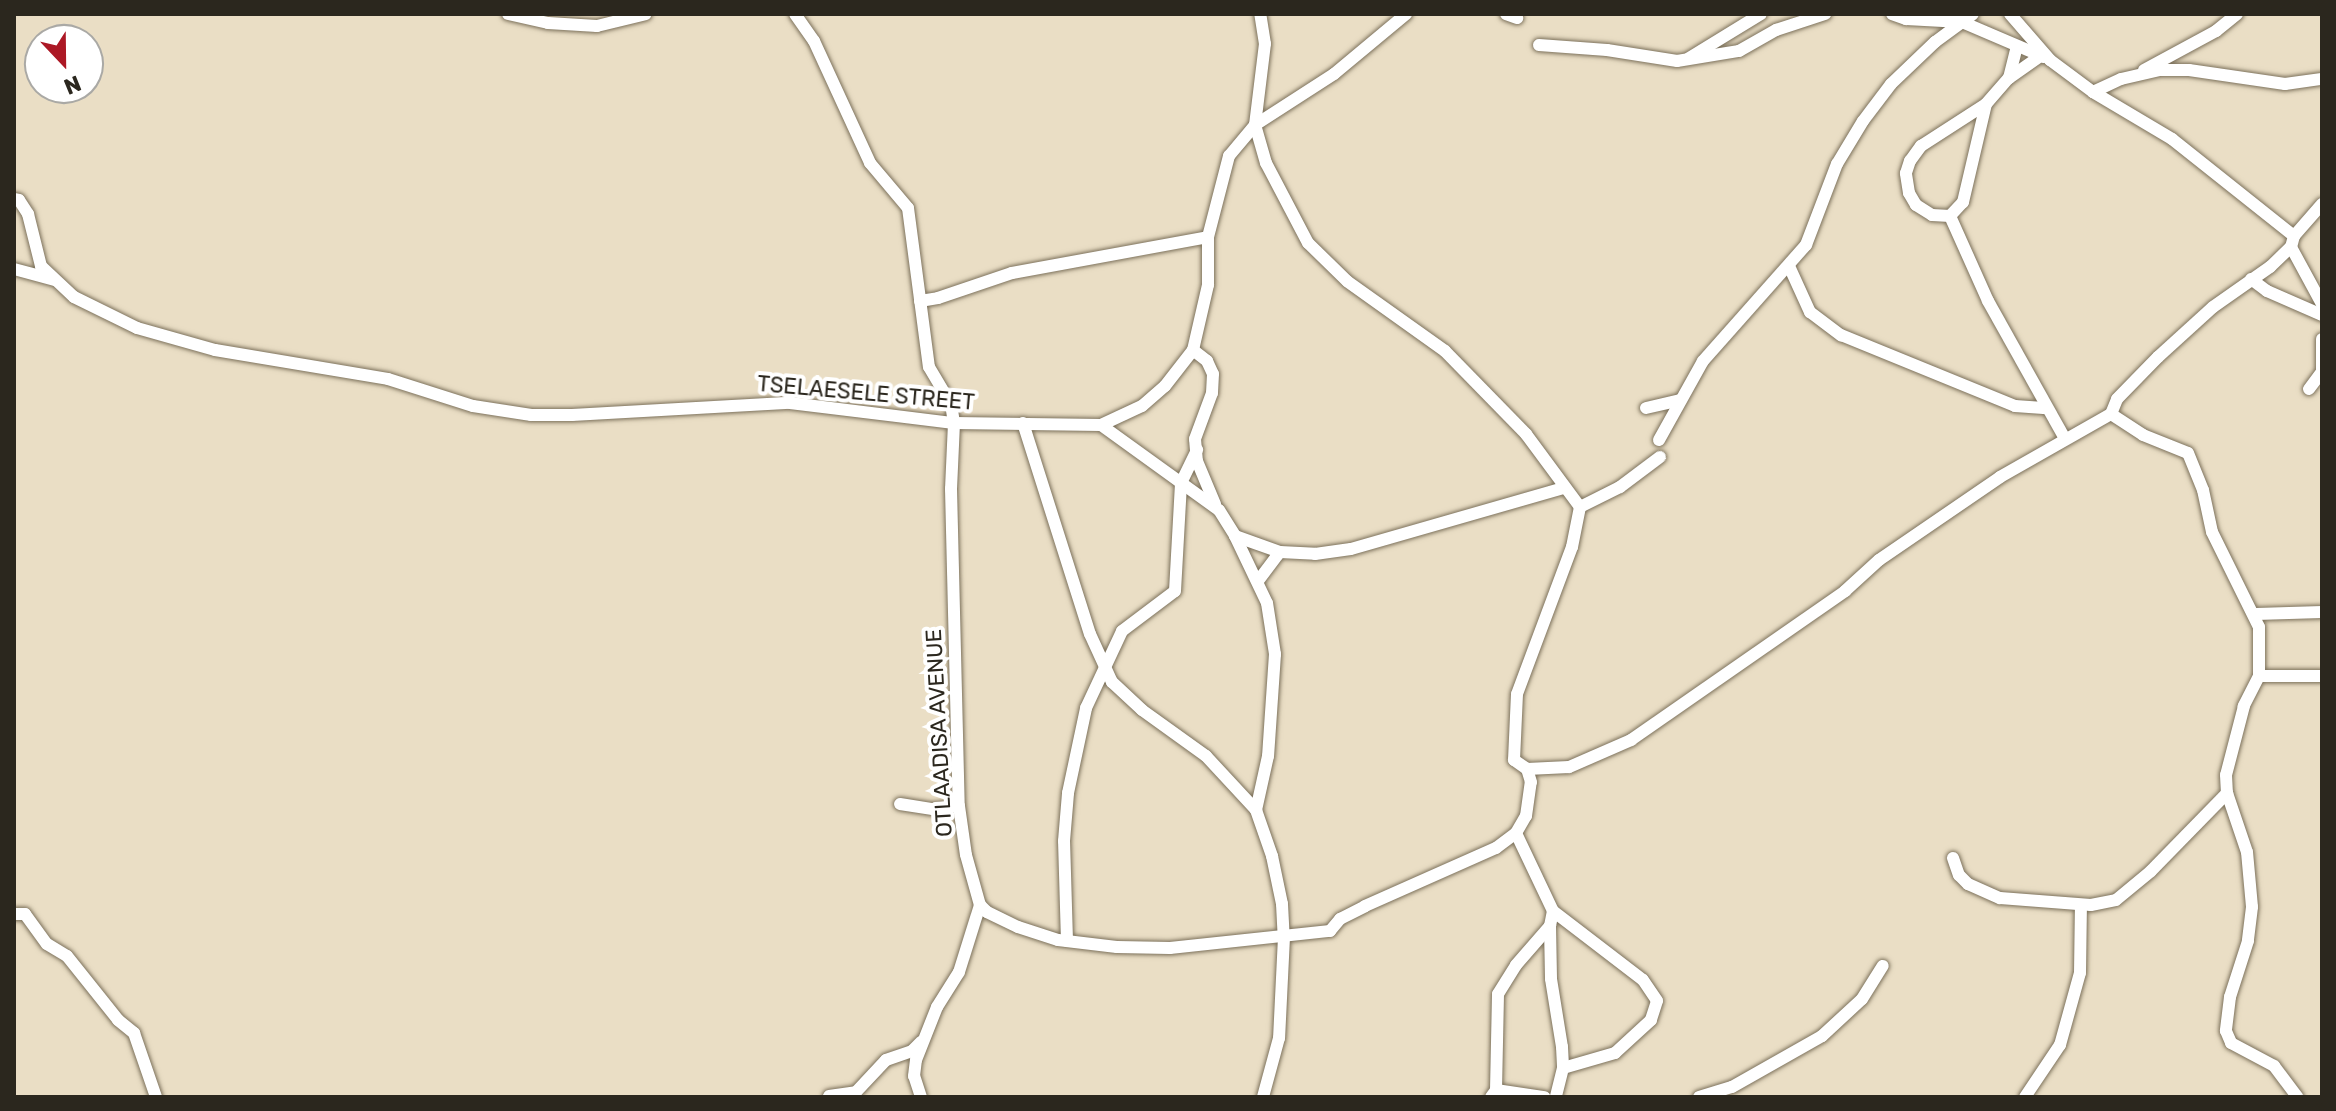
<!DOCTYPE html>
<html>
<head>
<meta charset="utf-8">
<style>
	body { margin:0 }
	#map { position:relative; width:2336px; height:1111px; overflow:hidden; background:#eadec5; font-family:Rubik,sans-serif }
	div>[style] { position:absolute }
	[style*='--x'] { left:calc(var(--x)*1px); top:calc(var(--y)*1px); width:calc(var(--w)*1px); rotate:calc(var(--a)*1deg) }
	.roads { filter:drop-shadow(0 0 2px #7c715b) drop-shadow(0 0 2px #7c715b) }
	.street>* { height:12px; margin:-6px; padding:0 6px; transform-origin:6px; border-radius:6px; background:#fff }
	span { translate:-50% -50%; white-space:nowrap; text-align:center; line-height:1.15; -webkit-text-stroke:8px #fff; paint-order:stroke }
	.street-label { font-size:22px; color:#2b271e }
	.frame { position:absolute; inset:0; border:16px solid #2b271e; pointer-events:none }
	.north { position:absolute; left:24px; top:24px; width:80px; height:80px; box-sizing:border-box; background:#fff; border:2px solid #aaa9a5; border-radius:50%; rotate:158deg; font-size:22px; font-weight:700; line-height:32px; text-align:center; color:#2b271e }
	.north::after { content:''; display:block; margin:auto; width:28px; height:36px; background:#ac1825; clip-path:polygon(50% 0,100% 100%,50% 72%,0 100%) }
</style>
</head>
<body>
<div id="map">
	<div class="roads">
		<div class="street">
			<i style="--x:508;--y:14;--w:41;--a:12.7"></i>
			<i style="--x:548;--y:23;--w:49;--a:3.5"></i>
			<i style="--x:597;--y:26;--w:50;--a:-13.8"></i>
			<i style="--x:795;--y:14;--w:33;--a:55"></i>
			<i style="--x:814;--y:41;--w:134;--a:65.3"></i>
			<i style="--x:870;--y:163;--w:59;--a:49.8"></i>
			<i style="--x:908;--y:208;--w:160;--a:82.5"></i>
			<i style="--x:929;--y:367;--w:43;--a:59.3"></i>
			<i style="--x:951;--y:404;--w:19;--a:81"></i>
			<i style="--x:954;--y:423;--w:66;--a:92.6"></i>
			<i style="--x:951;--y:489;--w:317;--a:88.6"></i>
			<i style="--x:959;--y:806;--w:49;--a:81.9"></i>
			<i style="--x:966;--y:855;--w:52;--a:74.4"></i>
			<i style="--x:980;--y:905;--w:10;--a:45"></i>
			<i style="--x:987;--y:912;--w:34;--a:26"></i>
			<i style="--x:1018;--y:927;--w:42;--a:18"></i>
			<i style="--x:1058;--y:940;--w:59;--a:6.8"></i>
			<i style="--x:1117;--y:947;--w:53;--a:1.1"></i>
			<i style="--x:1170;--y:948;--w:161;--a:-6.1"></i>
			<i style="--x:1330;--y:931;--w:16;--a:-50"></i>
			<i style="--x:1340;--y:919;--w:28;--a:-27"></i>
			<i style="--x:1365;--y:906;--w:143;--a:-23.9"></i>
			<i style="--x:1496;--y:848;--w:25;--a:-37"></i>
			<i style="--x:1516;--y:833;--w:20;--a:-60"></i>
			<i style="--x:1526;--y:816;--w:34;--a:-82"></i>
			<i style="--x:1531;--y:782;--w:14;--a:-107"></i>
			<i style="--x:1527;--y:769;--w:16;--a:-145"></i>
			<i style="--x:1514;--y:760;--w:66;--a:-87.4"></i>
			<i style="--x:1517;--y:694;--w:157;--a:-69.5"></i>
			<i style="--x:1572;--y:547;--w:41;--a:-78.7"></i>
			<i style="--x:1580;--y:507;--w:91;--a:-126.5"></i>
			<i style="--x:1526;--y:434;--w:116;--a:-134.3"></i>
			<i style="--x:1445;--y:351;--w:120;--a:-144.5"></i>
			<i style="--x:1347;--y:281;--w:54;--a:-135.7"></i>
			<i style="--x:1308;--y:243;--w:90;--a:-117.7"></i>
			<i style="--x:1266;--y:163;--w:40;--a:-106"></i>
			<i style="--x:1255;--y:125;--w:82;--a:-83"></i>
			<i style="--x:1265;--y:44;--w:30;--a:-99"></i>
			<i style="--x:1506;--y:14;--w:12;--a:20"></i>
			<i style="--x:1892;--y:14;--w:15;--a:20"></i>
			<i style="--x:1906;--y:19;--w:56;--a:3.1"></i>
			<i style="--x:1962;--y:22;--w:89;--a:23.1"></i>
			<i style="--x:2010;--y:14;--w:61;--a:49"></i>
			<i style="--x:2050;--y:60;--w:54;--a:36.7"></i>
			<i style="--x:2093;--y:92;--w:92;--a:30.7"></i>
			<i style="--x:2172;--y:139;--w:156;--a:38.5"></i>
			<i style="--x:1539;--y:45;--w:68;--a:4.2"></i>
			<i style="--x:1607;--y:50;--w:71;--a:8.9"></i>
			<i style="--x:1677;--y:61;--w:63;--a:-9.2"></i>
			<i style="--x:1739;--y:51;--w:43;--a:-29.6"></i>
			<i style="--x:1776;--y:30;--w:52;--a:-18.1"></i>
			<i style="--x:1689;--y:58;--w:84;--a:-31.4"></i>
			<i style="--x:2144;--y:70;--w:82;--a:-28.4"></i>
			<i style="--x:2216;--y:31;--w:27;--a:-39"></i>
			<i style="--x:2009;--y:78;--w:39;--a:-35"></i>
			<i style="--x:2093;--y:92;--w:31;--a:-25"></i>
			<i style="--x:2121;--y:79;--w:40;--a:-13"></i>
			<i style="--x:2160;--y:70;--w:29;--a:0"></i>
			<i style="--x:2189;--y:70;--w:97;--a:8.3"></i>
			<i style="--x:2285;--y:84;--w:37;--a:-8"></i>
			<i style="--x:1986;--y:104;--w:101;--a:103.2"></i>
			<i style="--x:1963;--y:202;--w:19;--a:133"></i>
			<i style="--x:1950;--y:216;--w:18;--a:-177"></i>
			<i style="--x:1932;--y:215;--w:19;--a:-148"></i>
			<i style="--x:1916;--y:205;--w:14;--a:-120"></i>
			<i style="--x:1909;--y:193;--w:20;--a:-99"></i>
			<i style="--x:1906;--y:173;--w:13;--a:-72"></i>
			<i style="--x:1910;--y:161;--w:19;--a:-54"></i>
			<i style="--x:1921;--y:146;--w:77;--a:-32.9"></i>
			<i style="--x:1986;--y:104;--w:35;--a:-49"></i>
			<i style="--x:2009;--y:78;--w:32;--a:-76"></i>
			<i style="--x:14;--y:199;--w:5;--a:11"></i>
			<i style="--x:19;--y:200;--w:17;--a:57"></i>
			<i style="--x:28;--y:214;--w:54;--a:76"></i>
			<i style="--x:41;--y:266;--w:45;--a:43.2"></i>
			<i style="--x:74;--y:297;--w:70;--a:26.2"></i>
			<i style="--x:137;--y:328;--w:81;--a:15.8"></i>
			<i style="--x:215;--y:350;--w:175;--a:9.5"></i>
			<i style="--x:388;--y:379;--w:89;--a:17.6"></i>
			<i style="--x:473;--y:406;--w:59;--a:8.8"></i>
			<i style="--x:531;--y:415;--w:41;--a:0"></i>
			<i style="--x:572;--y:415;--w:218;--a:-3.2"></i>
			<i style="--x:790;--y:403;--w:165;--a:7"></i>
			<i style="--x:954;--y:423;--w:147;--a:0.8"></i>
			<i style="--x:1101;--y:425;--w:45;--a:-24.9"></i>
			<i style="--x:1142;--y:406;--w:30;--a:-41"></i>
			<i style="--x:1165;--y:386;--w:46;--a:-52.1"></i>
			<i style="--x:1193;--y:350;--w:67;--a:-77"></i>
			<i style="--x:1208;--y:285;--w:48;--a:-90"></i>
			<i style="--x:1208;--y:237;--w:84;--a:-75.5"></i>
			<i style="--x:1229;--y:156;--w:40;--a:-50"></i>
			<i style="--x:1255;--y:125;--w:94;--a:-32.8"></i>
			<i style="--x:1334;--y:74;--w:94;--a:-39.8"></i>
			<i style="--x:2322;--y:204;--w:43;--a:131.2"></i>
			<i style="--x:2294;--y:236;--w:11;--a:105"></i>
			<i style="--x:2291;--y:247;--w:65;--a:61.5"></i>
			<i style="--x:1950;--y:216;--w:93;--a:65.9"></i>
			<i style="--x:1988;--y:301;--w:158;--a:60.8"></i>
			<i style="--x:1789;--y:266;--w:51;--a:65.5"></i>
			<i style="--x:1810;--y:312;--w:39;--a:37"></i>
			<i style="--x:1841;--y:335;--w:188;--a:22.2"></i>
			<i style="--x:2015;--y:406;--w:32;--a:4"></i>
			<i style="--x:14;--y:269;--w:42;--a:15"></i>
			<i style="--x:2251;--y:279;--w:20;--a:37"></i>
			<i style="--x:2267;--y:291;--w:60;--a:23.6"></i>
			<i style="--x:920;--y:301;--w:18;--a:-9"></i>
			<i style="--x:938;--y:298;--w:78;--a:-18.7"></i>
			<i style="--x:1012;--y:273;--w:199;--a:-10.4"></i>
			<i style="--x:1193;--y:350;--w:18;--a:38"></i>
			<i style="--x:1207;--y:361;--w:14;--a:65"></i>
			<i style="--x:1213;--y:374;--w:19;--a:93"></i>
			<i style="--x:1212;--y:393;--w:49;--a:110.3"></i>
			<i style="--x:1195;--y:439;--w:22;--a:85"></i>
			<i style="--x:1197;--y:461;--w:47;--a:67.3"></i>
			<i style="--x:2309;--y:389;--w:21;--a:-53"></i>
			<i style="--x:2322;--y:372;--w:33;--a:-90"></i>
			<i style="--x:1646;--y:408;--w:35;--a:-13"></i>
			<i style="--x:2111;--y:414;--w:38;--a:33"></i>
			<i style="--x:2143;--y:435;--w:48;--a:21.8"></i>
			<i style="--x:2188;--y:453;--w:40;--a:68"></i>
			<i style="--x:2203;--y:490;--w:43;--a:77.9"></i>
			<i style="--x:2212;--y:532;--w:106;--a:63.7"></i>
			<i style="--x:2259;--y:627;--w:49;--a:90"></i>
			<i style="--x:2259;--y:676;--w:34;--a:117"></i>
			<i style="--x:2244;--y:706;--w:71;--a:104.6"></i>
			<i style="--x:2226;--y:775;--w:18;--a:87"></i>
			<i style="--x:2227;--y:793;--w:62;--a:71.3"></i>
			<i style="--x:2247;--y:852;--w:55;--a:84.8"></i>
			<i style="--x:2252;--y:907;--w:34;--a:97"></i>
			<i style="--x:2248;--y:941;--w:59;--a:107.8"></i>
			<i style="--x:2230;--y:997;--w:34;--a:97"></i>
			<i style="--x:2226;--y:1031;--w:13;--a:67"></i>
			<i style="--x:2231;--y:1043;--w:49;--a:28.1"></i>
			<i style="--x:2274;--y:1066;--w:39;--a:53"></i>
			<i style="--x:1023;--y:423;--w:221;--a:72.4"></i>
			<i style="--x:1090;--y:634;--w:53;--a:65.4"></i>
			<i style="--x:1112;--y:682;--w:41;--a:43"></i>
			<i style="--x:1142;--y:710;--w:79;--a:35.7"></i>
			<i style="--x:1206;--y:756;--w:74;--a:47.2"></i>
			<i style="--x:1101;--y:425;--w:145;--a:35.8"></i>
			<i style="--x:1219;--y:510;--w:31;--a:58"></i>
			<i style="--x:1235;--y:536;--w:48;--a:19.6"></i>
			<i style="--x:1280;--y:552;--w:35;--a:3"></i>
			<i style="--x:1315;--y:554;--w:36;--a:-8"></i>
			<i style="--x:1351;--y:549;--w:222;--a:-16"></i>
			<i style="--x:1659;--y:440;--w:90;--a:-60.9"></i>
			<i style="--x:1703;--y:361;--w:155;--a:-48.4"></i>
			<i style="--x:1806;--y:245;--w:87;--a:-69.1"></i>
			<i style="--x:1837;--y:164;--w:50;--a:-58.8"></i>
			<i style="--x:1863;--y:121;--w:46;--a:-52.9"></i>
			<i style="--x:1891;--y:84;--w:61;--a:-43.7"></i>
			<i style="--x:1935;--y:42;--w:47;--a:-36.4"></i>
			<i style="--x:1580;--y:507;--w:45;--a:-26.6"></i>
			<i style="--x:1620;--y:487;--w:50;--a:-36.9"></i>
			<i style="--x:1235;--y:536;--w:74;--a:64.5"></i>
			<i style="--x:1267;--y:603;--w:52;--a:81.1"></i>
			<i style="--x:1275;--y:654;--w:102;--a:93.9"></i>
			<i style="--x:1268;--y:756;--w:55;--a:102.5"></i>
			<i style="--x:1256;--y:810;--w:49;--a:70.8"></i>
			<i style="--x:1272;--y:856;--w:49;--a:78.2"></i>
			<i style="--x:1282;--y:904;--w:33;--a:87"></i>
			<i style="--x:1284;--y:937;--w:101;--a:92.8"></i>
			<i style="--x:1279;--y:1038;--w:61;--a:105.2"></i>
			<i style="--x:1258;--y:581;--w:36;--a:-53"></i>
			<i style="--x:2256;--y:614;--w:66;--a:-1.7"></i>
			<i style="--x:2259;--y:676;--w:63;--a:0"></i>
			<i style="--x:1527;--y:769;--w:42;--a:-2.7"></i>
			<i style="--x:1569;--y:767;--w:68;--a:-23.5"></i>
			<i style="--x:1631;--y:740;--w:261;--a:-34.8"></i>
			<i style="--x:1845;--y:591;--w:46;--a:-42.4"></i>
			<i style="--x:1879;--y:560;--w:147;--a:-34.4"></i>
			<i style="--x:2000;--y:477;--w:128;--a:-29.6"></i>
			<i style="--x:2111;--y:414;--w:16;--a:-68"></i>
			<i style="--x:2117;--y:399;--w:59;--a:-45.7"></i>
			<i style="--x:2158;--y:357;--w:74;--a:-42.3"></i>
			<i style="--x:2213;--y:307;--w:70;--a:-35.1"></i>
			<i style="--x:2270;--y:267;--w:29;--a:-44"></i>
			<i style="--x:900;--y:804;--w:33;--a:9"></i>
			<i style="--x:933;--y:809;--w:26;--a:-7"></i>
			<i style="--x:1953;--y:858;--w:18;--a:71"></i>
			<i style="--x:1959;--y:875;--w:13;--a:45"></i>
			<i style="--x:1968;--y:884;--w:35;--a:24"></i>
			<i style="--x:2000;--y:898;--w:91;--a:4.4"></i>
			<i style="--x:2091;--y:905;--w:25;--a:-11"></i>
			<i style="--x:2116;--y:900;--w:45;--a:-39.6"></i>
			<i style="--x:2151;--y:871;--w:109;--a:-45.7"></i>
			<i style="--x:1553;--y:911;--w:113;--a:37.5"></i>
			<i style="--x:1643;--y:980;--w:25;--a:56"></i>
			<i style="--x:1657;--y:1001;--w:20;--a:108"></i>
			<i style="--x:1651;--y:1020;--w:49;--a:137.5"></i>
			<i style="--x:1615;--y:1053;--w:54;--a:163.9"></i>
			<i style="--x:14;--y:914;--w:11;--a:0"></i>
			<i style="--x:25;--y:914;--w:37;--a:54"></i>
			<i style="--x:47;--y:944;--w:23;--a:31"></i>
			<i style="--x:67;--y:956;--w:82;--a:51.4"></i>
			<i style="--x:118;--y:1020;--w:21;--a:39"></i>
			<i style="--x:134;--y:1033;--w:68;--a:71"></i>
			<i style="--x:1550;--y:926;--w:53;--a:88.9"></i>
			<i style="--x:1551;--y:979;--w:69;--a:80.8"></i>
			<i style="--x:1562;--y:1047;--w:21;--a:87"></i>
			<i style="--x:1563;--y:1068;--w:30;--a:104"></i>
			<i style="--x:1067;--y:941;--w:100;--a:-91.7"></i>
			<i style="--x:1064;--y:841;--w:48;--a:-85.2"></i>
			<i style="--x:1068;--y:793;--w:87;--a:-78"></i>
			<i style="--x:1086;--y:708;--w:85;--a:-64.9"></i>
			<i style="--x:1122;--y:631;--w:66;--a:-37"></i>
			<i style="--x:1175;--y:591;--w:108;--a:-86.8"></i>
			<i style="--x:1181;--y:483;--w:37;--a:-64"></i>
			<i style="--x:1496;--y:1090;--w:96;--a:-88.8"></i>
			<i style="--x:1498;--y:994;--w:34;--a:-58"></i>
			<i style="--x:1516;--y:965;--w:52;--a:-48.9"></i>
			<i style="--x:1550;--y:926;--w:15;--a:-79"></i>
			<i style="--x:1553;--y:911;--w:86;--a:-115.4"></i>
			<i style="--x:829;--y:1096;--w:27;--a:-8"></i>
			<i style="--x:856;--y:1092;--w:44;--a:-46.8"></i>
			<i style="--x:886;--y:1060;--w:28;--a:-19"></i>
			<i style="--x:912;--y:1051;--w:13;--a:-45"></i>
			<i style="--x:921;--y:1097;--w:22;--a:-108"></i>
			<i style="--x:914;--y:1076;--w:16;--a:-83"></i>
			<i style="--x:916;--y:1060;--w:57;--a:-68.4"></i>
			<i style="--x:937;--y:1007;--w:41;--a:-57.8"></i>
			<i style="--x:959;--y:972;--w:70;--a:-72.6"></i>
			<i style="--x:1491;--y:1097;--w:9;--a:-54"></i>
			<i style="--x:1496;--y:1090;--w:49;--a:8.3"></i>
			<i style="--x:1699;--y:1097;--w:34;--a:-17"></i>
			<i style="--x:1732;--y:1087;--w:103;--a:-29.5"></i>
			<i style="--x:1822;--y:1036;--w:54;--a:-42.8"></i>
			<i style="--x:1862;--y:999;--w:39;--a:-58"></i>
			<i style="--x:2025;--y:1097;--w:63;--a:-56.1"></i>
			<i style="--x:2060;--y:1045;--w:75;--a:-74.5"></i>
			<i style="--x:2080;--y:973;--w:68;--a:-89.2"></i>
		</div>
	</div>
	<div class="street-label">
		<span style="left:866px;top:393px;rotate:5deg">TSELAESELE STREET</span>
		<span style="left:939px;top:733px;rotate:-93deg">OTLAADISA AVENUE</span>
	</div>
	<div class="frame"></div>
	<div class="north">N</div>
</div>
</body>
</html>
